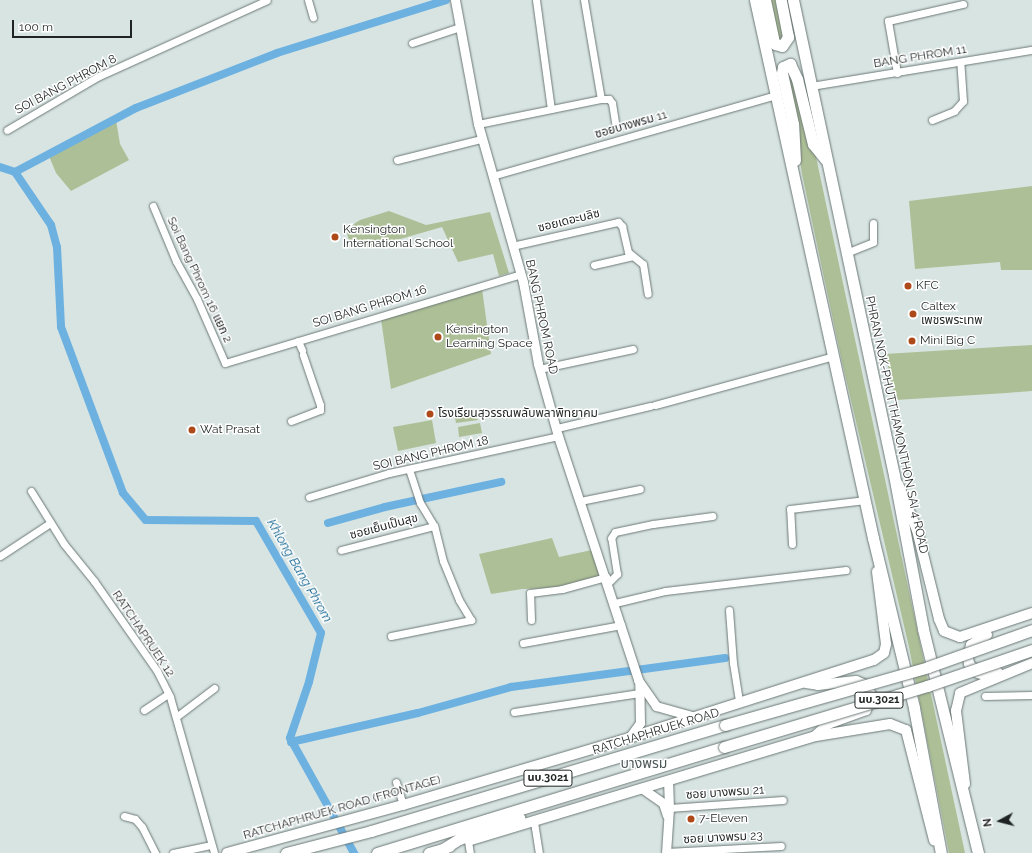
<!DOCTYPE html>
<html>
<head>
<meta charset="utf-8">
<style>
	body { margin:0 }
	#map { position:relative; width:1032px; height:853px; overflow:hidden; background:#d7e4e2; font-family:Raleway,"Noto Sans Thai",sans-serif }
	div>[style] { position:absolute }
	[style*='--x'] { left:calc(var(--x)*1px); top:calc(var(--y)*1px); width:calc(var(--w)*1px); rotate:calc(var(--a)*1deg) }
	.green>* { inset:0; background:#adbf96 }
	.canal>* { height:8px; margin:-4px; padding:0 4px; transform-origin:4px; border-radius:4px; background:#6db1e1 }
	.roads { filter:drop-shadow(0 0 1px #6c7876) drop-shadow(0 0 1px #6c7876) }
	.minor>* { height:7px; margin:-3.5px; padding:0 3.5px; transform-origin:3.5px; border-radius:3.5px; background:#fff }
	.tertiary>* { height:9px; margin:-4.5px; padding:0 4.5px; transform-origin:4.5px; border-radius:4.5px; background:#fff }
	.secondary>* { height:10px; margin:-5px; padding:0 5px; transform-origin:5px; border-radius:5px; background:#fff }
	.primary>* { height:11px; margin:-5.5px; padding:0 5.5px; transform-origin:5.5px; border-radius:5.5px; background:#fff }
	.bridges { filter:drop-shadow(0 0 1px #6c7876) drop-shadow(0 0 1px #6c7876) }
	.primary-bridge>* { height:11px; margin:-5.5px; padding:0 5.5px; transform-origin:5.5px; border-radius:5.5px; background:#fff }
	.dots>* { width:11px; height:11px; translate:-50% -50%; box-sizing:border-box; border:2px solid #fff; border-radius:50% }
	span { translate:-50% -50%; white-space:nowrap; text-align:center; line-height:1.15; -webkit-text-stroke:3px #fff; paint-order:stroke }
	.shield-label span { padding:1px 3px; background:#fff; border:1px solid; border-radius:3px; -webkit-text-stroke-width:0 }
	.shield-label { font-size:11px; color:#1f2423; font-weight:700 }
	.street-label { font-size:12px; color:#1f2423 }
	.poi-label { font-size:12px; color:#1f2423 }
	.left { translate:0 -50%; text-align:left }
	.water-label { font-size:13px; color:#025b88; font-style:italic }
	.quarter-label { font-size:14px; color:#4d5856 }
	.north { position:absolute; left:980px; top:801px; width:40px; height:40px; -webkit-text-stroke:3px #fff; paint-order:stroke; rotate:263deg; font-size:11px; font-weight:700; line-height:16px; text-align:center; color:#1f2423 }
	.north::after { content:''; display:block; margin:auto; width:14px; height:18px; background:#1f2423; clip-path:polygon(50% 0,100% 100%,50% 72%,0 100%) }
	.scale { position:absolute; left:12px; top:20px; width:120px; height:18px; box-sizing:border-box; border:2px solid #1f2423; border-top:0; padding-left:5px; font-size:12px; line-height:14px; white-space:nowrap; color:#1f2423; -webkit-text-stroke:3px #fff; paint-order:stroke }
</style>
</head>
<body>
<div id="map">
	<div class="green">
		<i style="clip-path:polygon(767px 0,778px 0,785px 38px,780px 40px,776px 31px)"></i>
		<i style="clip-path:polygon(789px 72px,816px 157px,965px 853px,949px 853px,909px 647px,842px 362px,802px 174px,787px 73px)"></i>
		<i style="clip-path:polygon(116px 120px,120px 144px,129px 160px,71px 191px,56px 173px,49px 156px)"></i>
		<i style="clip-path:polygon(1032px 186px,1032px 270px,1001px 270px,1000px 262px,915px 269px,909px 201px)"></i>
		<i style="clip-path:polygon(389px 211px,426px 225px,490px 212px,509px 273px,499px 276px,493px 254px,458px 262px,442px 227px,376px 246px,351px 248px,346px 229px,360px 220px)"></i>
		<i style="clip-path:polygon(482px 289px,491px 354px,391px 389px,381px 319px)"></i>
		<i style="clip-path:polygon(1032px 345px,1032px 391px,1006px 393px,896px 400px,885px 354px)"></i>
		<i style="clip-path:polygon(476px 409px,478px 420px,456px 423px,454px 413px)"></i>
		<i style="clip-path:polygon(432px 420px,436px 443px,398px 451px,393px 427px)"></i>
		<i style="clip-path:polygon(480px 423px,482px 433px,459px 437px,458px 427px)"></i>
		<i style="clip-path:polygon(552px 538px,559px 557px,592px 550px,600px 576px,559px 588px,522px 589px,491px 594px,479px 554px)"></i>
	</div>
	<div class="canal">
		<i style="--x:0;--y:167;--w:16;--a:18"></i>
		<i style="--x:15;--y:172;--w:64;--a:55.8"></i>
		<i style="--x:51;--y:225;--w:23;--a:75"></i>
		<i style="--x:57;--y:247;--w:80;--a:87.1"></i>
		<i style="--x:61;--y:327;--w:177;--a:69.5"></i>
		<i style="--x:123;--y:493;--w:35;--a:50"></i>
		<i style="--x:146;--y:520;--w:110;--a:0.5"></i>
		<i style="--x:256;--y:521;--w:129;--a:59.9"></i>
		<i style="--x:321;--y:633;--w:50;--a:103.8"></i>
		<i style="--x:309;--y:682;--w:59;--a:108.7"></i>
		<i style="--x:290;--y:738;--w:132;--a:60.9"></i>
		<i style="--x:15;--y:172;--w:137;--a:-27.9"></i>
		<i style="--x:136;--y:108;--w:151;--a:-21.3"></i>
		<i style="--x:277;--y:53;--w:177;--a:-17.4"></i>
		<i style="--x:328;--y:523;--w:59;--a:-15.7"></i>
		<i style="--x:385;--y:507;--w:119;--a:-12.2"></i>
		<i style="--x:291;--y:742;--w:130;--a:-12.9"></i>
		<i style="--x:418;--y:713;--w:97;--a:-15.6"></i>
		<i style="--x:511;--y:687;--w:216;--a:-7.7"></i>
	</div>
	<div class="roads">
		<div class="minor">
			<i style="--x:308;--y:0;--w:18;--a:74"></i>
			<i style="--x:536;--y:0;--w:110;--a:82.2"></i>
			<i style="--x:584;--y:0;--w:100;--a:80.3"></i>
			<i style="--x:412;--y:43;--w:51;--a:-18.4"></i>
			<i style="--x:897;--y:73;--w:53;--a:-99.8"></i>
			<i style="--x:888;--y:21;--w:77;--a:-12.8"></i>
			<i style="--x:811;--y:86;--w:224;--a:-9.3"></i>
			<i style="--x:932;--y:120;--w:24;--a:-22"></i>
			<i style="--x:954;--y:111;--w:13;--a:-48"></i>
			<i style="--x:963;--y:101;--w:39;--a:-94"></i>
			<i style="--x:478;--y:124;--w:126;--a:-11.5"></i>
			<i style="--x:601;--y:99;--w:8;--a:0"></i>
			<i style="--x:609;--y:99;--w:5;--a:53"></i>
			<i style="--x:612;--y:103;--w:20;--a:81"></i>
			<i style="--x:7;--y:130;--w:107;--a:-30.4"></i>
			<i style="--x:99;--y:76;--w:184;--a:-24.3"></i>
			<i style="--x:397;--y:160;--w:87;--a:-14"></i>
			<i style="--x:492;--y:176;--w:295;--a:-15.9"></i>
			<i style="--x:153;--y:206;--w:60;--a:67.3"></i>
			<i style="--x:176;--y:261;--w:43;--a:61.1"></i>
			<i style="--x:197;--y:299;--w:70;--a:66.4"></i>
			<i style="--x:225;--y:363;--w:309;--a:-16.7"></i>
			<i style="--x:512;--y:246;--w:109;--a:-12.8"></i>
			<i style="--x:618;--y:222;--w:6;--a:45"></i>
			<i style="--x:622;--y:226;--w:27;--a:77"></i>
			<i style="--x:628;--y:252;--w:19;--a:39"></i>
			<i style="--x:643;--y:264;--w:30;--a:81"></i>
			<i style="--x:846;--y:253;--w:29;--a:-22"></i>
			<i style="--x:873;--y:242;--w:19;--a:-90"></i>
			<i style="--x:594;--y:265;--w:39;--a:-13"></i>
			<i style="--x:298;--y:341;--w:10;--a:66"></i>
			<i style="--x:539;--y:369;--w:96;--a:-12"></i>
			<i style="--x:655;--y:405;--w:186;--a:-15.3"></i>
			<i style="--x:291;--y:421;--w:31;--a:-21"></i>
			<i style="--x:320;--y:410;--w:5;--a:-90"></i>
			<i style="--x:320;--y:405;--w:53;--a:-108.8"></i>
			<i style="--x:557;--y:428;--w:96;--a:-13.3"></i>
			<i style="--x:31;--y:491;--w:62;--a:58.1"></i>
			<i style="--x:64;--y:544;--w:48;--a:51"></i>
			<i style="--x:94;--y:581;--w:110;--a:55"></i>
			<i style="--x:157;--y:671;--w:29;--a:63"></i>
			<i style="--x:170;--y:697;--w:162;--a:74.2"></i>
			<i style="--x:309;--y:497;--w:84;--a:-16.7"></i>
			<i style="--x:389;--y:473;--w:173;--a:-12.3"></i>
			<i style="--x:580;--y:501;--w:61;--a:-11.3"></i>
			<i style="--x:792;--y:544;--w:35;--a:-93"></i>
			<i style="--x:790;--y:509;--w:76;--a:-6.8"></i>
			<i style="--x:341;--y:550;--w:96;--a:-14.5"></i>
			<i style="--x:0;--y:556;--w:60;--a:-33.4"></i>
			<i style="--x:608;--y:583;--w:13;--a:-45"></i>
			<i style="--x:617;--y:574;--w:36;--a:-99"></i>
			<i style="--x:611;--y:538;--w:7;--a:-56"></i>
			<i style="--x:615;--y:532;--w:39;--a:-12"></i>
			<i style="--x:653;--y:524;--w:60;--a:-7.7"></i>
			<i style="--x:615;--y:603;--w:51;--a:-13.5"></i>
			<i style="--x:665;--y:591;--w:182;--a:-6.6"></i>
			<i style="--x:729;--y:610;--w:53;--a:85.7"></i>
			<i style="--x:733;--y:663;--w:39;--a:81"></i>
			<i style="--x:531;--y:620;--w:27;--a:-92"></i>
			<i style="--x:530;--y:593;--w:32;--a:-7"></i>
			<i style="--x:562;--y:589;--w:46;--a:-15.3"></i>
			<i style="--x:391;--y:636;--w:82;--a:-11.3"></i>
			<i style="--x:471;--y:620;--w:23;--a:-121"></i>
			<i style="--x:459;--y:600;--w:42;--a:-112.3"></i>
			<i style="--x:443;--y:561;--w:36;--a:-104"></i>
			<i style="--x:434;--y:526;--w:27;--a:-121"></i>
			<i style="--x:420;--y:503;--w:36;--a:-108"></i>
			<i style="--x:523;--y:643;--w:100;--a:-10.4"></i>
			<i style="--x:985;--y:696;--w:47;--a:-1.2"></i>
			<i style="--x:144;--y:710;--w:29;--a:-34"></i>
			<i style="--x:514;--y:712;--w:127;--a:-8.6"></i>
			<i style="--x:176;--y:717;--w:48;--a:-37.3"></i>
			<i style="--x:396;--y:782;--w:24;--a:73"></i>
			<i style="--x:669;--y:808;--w:114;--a:-4"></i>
			<i style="--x:124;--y:816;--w:11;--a:15"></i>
			<i style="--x:135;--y:819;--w:11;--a:49"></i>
			<i style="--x:142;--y:827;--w:29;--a:63"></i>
			<i style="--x:534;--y:822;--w:31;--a:81"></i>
			<i style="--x:468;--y:841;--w:12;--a:81"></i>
			<i style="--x:666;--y:852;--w:115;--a:-3"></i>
			<i style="--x:173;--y:853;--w:38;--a:-12"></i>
		</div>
		<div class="tertiary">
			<i style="--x:455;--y:0;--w:126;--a:79.5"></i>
			<i style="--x:478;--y:124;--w:164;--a:74.1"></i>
			<i style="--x:523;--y:282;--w:83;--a:79.6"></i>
			<i style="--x:538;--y:364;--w:75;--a:74.5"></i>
			<i style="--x:558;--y:436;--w:257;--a:71.8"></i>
			<i style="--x:638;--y:680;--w:32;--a:55"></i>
			<i style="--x:656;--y:706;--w:41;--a:15.8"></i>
			<i style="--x:629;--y:738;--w:19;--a:-54"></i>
			<i style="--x:640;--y:723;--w:39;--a:-91"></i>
			<i style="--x:643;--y:789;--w:24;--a:35"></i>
			<i style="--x:663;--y:803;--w:13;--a:72"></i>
			<i style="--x:666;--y:853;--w:45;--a:-86.2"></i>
			<i style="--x:669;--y:808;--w:27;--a:-92"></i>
		</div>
		<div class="secondary">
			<i style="--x:898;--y:484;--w:50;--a:67.6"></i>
			<i style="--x:917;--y:530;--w:92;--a:76.1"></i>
			<i style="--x:939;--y:619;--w:13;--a:67"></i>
			<i style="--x:944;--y:631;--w:17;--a:21"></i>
			<i style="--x:960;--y:637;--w:76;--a:-18.4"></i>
			<i style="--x:987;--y:635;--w:19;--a:148"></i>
			<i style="--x:971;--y:645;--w:12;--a:104"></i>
			<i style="--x:968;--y:657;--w:7;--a:82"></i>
			<i style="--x:969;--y:664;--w:13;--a:45"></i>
			<i style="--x:978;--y:673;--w:6;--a:18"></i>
			<i style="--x:984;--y:675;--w:14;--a:-12"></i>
			<i style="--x:806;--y:683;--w:12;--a:9"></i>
			<i style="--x:818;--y:685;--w:38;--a:-6"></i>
			<i style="--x:856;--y:681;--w:11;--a:22"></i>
			<i style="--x:866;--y:685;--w:11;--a:63"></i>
			<i style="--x:871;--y:695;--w:16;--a:108"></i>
			<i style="--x:866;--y:710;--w:40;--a:159.8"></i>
			<i style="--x:828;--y:724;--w:16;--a:137"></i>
			<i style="--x:965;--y:784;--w:74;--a:-97"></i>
			<i style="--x:956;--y:711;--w:18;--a:-77"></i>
			<i style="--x:960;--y:693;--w:78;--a:-22.6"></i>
			<i style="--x:471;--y:840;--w:360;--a:-16.8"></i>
			<i style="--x:816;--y:736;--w:75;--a:-9.2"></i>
			<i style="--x:890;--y:724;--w:17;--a:21"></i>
			<i style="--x:906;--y:730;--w:114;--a:75.7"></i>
			<i style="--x:227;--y:853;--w:182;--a:-15.3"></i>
			<i style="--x:403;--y:805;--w:236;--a:-16.5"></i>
			<i style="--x:629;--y:738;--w:257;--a:-17.7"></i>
			<i style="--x:874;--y:660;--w:12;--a:-35"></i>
			<i style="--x:884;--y:653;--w:9;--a:-77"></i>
			<i style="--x:886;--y:644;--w:73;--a:-97.1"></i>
			<i style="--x:429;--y:853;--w:22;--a:-16"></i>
		</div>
		<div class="primary">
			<i style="--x:755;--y:0;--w:551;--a:77.63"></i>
			<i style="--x:873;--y:538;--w:175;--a:76.4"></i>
			<i style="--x:914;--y:708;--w:147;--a:79.5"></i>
			<i style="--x:765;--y:0;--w:40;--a:78"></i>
			<i style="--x:773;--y:39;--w:5;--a:68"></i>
			<i style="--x:775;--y:44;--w:7;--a:16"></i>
			<i style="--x:782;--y:46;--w:11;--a:-56"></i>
			<i style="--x:788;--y:37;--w:38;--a:-101"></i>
			<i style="--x:793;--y:0;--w:486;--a:78"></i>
			<i style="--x:894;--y:475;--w:157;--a:79.3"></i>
			<i style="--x:923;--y:629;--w:231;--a:76.2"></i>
			<i style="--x:795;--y:160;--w:36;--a:-93"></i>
			<i style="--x:793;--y:124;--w:52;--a:-102.2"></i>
			<i style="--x:782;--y:73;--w:6;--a:-81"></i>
			<i style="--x:783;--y:67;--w:8;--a:-23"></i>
			<i style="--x:790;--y:64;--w:17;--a:65"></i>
			<i style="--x:797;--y:79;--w:67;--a:76.2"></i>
			<i style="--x:813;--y:144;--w:19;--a:51"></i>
			<i style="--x:443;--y:849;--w:19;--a:-32"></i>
			<i style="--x:459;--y:839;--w:64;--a:-19.3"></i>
			<i style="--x:286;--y:853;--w:88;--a:-14.5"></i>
			<i style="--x:371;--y:831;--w:370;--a:-16.7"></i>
			<i style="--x:377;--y:853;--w:363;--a:-17"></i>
		</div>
	</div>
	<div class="bridges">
		<div class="primary-bridge">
			<i style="--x:725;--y:725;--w:211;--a:-15.9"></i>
			<i style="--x:928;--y:667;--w:110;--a:-19.6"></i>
			<i style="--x:724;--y:747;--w:212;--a:-16.7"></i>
			<i style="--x:927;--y:686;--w:111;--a:-18.9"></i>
		</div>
	</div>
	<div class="dots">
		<i style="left:335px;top:237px;background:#ae491a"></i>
		<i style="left:908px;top:286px;background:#ae491a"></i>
		<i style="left:913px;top:314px;background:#ae491a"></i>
		<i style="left:438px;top:337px;background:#ae491a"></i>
		<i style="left:912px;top:341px;background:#ae491a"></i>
		<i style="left:430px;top:414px;background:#ae491a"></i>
		<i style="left:192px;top:430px;background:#ae491a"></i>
		<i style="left:691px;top:819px;background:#ae491a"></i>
	</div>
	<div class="shield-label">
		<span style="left:879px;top:700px">นบ.3021</span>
		<span style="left:548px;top:778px">นบ.3021</span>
	</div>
	<div class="street-label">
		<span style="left:920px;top:57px;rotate:-9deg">BANG PHROM 11</span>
		<span style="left:66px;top:85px;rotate:-28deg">SOI BANG PHROM 8</span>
		<span style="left:631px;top:125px;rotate:-16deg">ซอยบางพรม 11</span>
		<span style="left:569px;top:221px;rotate:-14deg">ซอยเดอะบลิซ</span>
		<span style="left:199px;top:280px;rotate:65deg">Soi Bang Phrom 16 แยก 2</span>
		<span style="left:370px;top:307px;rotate:-17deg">SOI BANG PHROM 16</span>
		<span style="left:541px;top:317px;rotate:78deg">BANG PHROM ROAD</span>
		<span style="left:896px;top:425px;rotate:78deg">PHRAN NOK-PHUTTHAMONTHON SAI 4 ROAD</span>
		<span style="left:431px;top:454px;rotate:-13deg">SOI BANG PHROM 18</span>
		<span style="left:384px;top:527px;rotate:-15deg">ซอยเย็นเป็นสุข</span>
		<span style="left:143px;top:634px;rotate:56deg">RATCHAPRUEK 12</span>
		<span style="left:656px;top:732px;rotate:-17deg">RATCHAPHRUEK ROAD</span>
		<span style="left:725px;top:793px;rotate:-4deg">ซอย บางพรม 21</span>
		<span style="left:342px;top:808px;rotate:-16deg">RATCHAPHRUEK ROAD (FRONTAGE)</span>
		<span style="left:723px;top:838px;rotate:-3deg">ซอย บางพรม 23</span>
	</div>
	<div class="poi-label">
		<span class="left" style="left:343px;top:237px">Kensington<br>International School</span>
		<span class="left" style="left:916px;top:286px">KFC</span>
		<span class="left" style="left:921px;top:314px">Caltex<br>เพชรพระเทพ</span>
		<span class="left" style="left:446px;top:337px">Kensington<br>Learning Space</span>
		<span class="left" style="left:920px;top:341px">Mini Big C</span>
		<span class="left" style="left:438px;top:414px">โรงเรียนสุวรรณพลับพลาพิทยาคม</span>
		<span class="left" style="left:200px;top:430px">Wat Prasat</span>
		<span class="left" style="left:699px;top:819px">7-Eleven</span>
	</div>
	<div class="water-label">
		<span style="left:299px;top:571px;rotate:60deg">Khlong Bang Phrom</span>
	</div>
	<div class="quarter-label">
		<span style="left:644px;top:763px">บางพรม</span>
	</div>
	<div class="north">N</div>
	<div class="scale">100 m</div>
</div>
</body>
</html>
